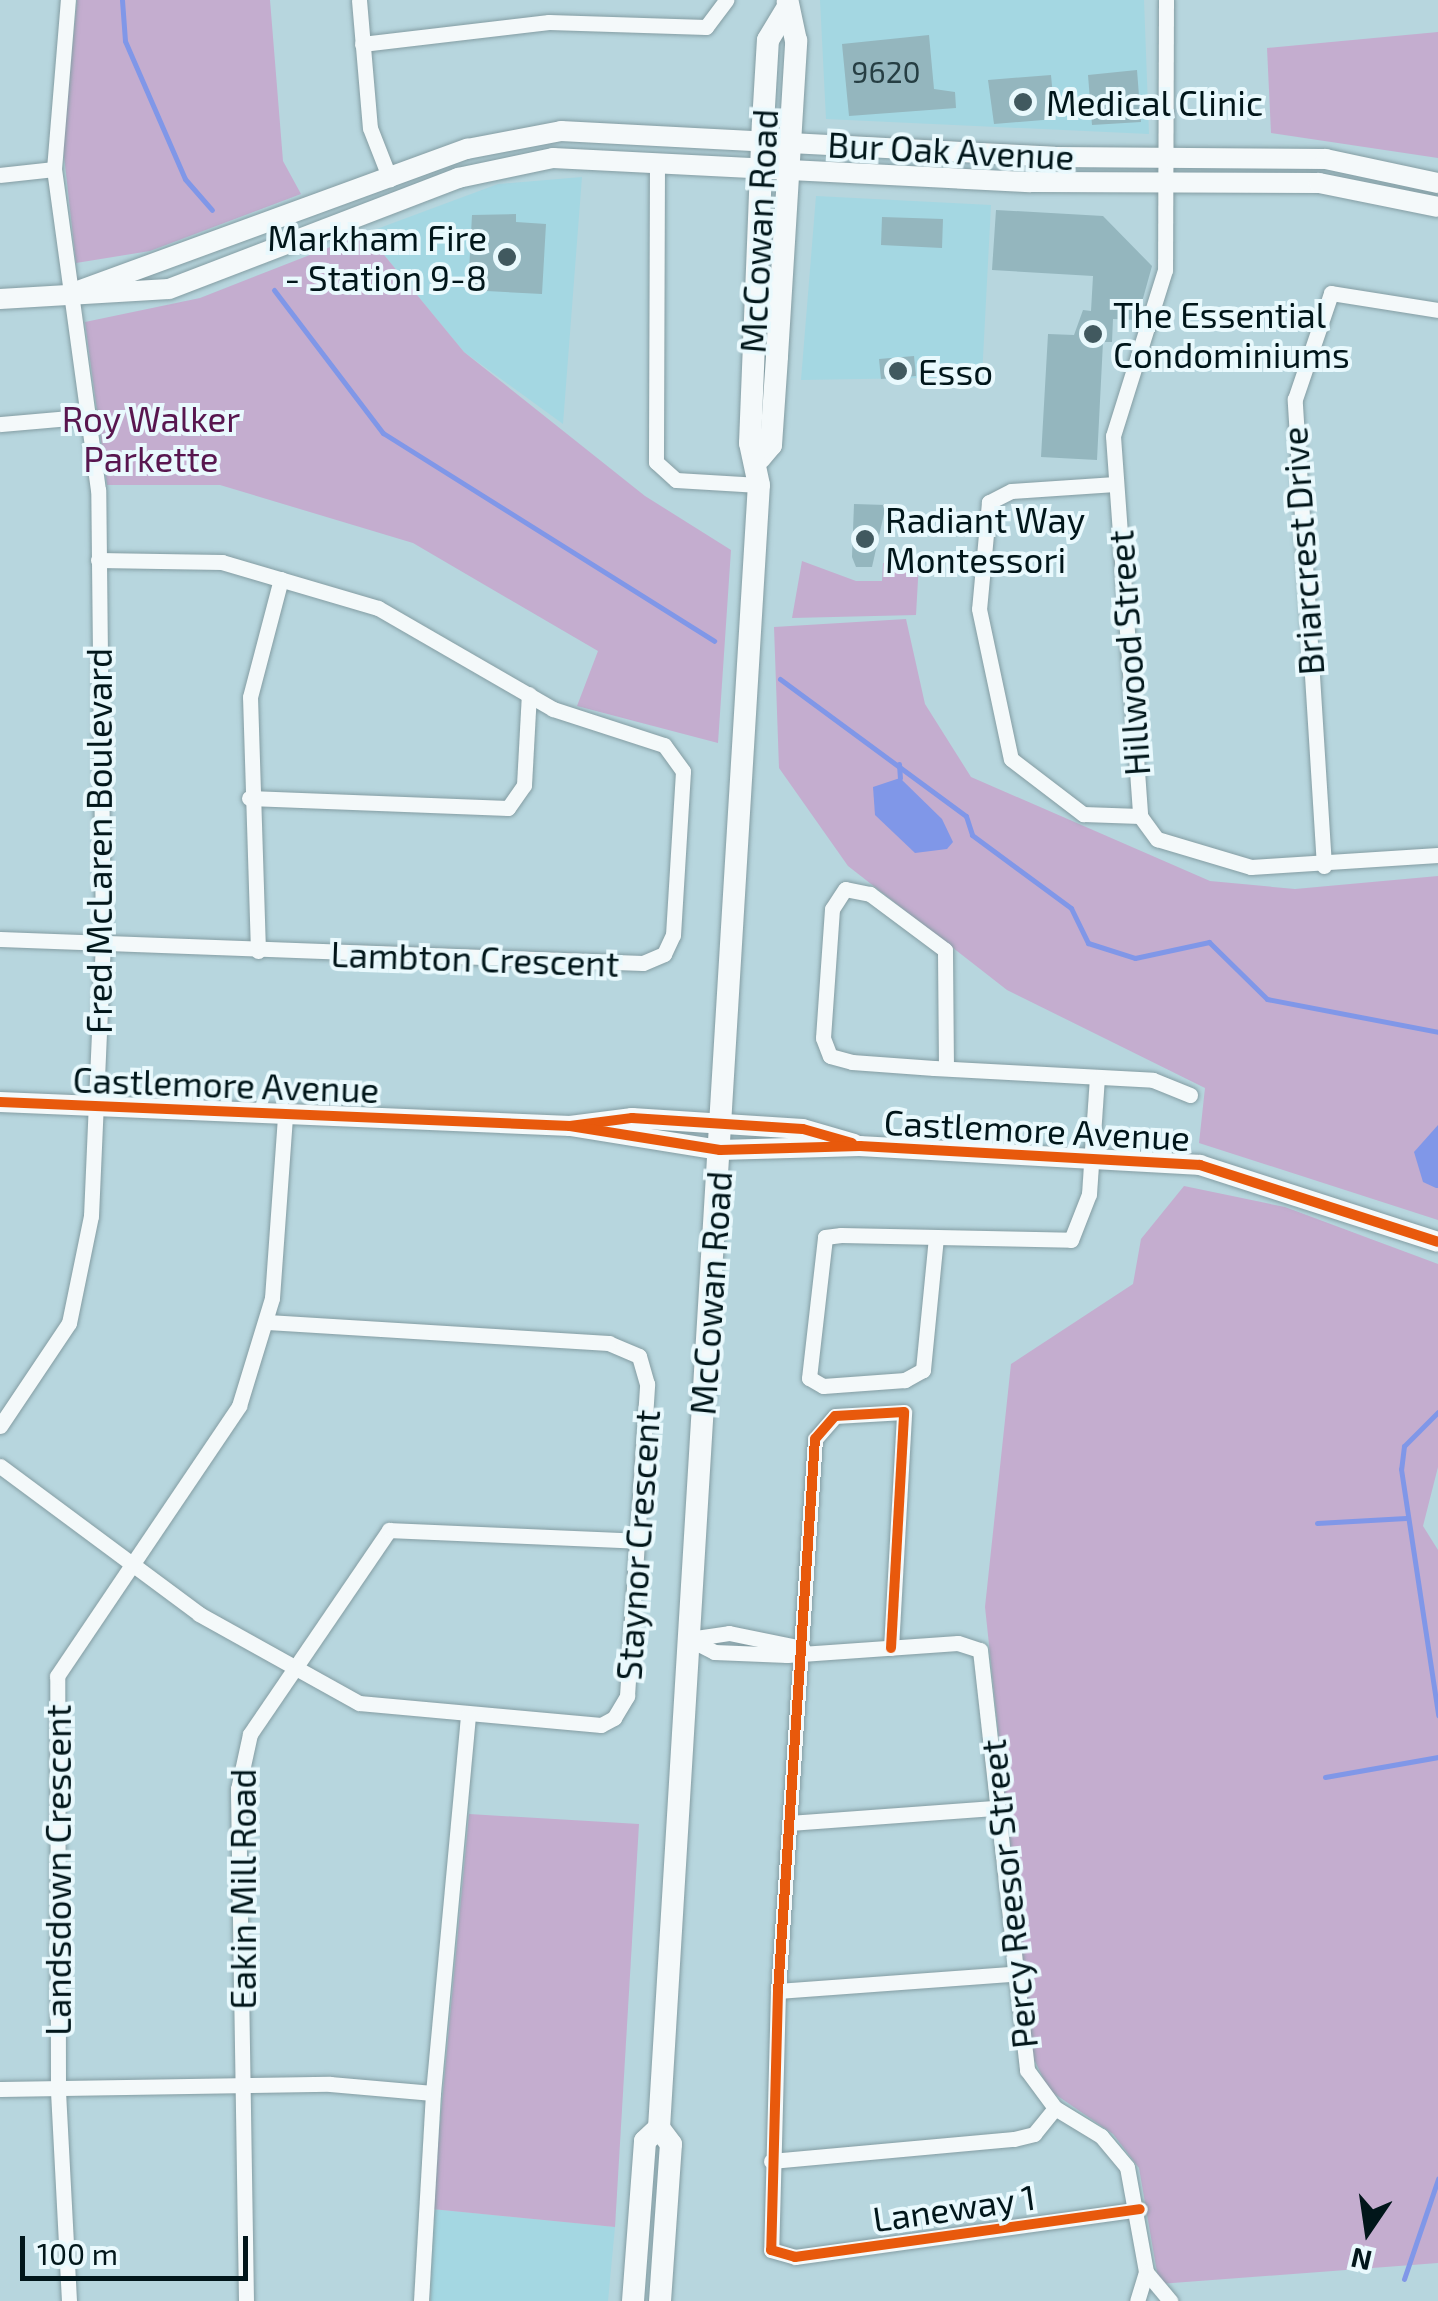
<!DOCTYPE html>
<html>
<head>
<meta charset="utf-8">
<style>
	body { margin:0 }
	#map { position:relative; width:1438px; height:2301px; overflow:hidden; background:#b7d6de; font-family:"Exo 2",sans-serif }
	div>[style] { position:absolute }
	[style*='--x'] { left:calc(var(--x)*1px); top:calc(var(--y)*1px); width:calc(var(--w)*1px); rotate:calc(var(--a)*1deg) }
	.built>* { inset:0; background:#a4d7e2 }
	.green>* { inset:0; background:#c4adcf }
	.water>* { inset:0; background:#8097e8 }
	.stream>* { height:5px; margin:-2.5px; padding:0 2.5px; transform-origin:2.5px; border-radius:2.5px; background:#8097e8 }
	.building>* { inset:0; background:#94b6be }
	.roads { filter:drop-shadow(0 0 2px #849da3) drop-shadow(0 0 2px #849da3) }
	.minor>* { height:15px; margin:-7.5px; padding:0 7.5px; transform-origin:7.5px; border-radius:7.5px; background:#f4f9fa }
	.tertiary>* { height:20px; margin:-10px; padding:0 10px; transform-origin:10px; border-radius:10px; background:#f4f9fa }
	.secondary>* { height:22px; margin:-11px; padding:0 11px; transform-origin:11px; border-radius:11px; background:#f4f9fa }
	.cycleway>* { height:10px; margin:-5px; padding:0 5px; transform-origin:5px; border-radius:5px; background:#e8590c }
	.dots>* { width:28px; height:28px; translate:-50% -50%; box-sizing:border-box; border:5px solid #e9f9fd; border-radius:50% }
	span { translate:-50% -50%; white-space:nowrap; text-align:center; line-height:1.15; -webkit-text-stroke:8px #e9f9fd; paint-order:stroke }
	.number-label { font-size:30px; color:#263e43 }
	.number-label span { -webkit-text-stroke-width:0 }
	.poi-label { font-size:35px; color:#01161a }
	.left { translate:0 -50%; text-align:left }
	.right { translate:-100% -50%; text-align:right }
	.street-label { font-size:35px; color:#01161a }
	.park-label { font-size:35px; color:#58164f }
	.north { position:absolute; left:1318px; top:2181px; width:100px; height:100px; -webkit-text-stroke:8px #e9f9fd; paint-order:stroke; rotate:193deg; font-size:28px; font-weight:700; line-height:40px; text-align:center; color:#01161a }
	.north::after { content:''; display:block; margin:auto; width:35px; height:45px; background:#01161a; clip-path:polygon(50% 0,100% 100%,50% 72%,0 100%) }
	.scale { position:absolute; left:20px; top:2236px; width:228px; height:45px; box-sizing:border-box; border:5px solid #01161a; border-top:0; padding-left:12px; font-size:30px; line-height:35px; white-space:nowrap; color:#01161a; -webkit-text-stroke:8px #e9f9fd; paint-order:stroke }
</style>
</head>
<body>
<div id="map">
	<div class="built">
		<i style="clip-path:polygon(820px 0,1144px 0,1149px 134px,826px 119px)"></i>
		<i style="clip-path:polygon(582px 177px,563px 424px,464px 352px,366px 233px,498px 184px)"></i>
		<i style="clip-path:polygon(816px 196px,991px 205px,982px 377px,801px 380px)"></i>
		<i style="clip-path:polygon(432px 2209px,615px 2227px,608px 2301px,431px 2301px)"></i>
	</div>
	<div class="green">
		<i style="clip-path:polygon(77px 0,270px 0,283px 161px,301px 194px,150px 251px,76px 263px,63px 147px)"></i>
		<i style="clip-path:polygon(1438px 32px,1438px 158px,1271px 133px,1267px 48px)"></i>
		<i style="clip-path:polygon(366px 233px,464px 352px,645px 496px,731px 550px,718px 743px,577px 706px,598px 651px,413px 543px,220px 485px,107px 485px,85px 322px,200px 298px)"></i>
		<i style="clip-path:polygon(802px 561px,856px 581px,882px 581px,883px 563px,919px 562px,916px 615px,792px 618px)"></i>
		<i style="clip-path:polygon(906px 619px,925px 704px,971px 777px,1210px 881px,1295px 889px,1438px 876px,1438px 1220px,1199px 1143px,1205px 1088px,1007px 990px,848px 866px,779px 768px,774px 627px)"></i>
		<i style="clip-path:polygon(1184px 1186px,1285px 1207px,1438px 1264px,1438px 1467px,1423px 1526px,1438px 1550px,1438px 2263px,1159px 2284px,1139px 2168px,1113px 2134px,1049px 2090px,1033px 2057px,985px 1607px,1011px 1364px,1133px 1284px,1141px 1239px)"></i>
		<i style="clip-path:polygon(469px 1814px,639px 1824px,615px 2227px,432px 2209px)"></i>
	</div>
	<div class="water">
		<i style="clip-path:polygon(900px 778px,942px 819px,953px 842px,947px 849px,915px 853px,875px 815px,873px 787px)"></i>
		<i style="clip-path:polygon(1438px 1125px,1438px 1188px,1436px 1188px,1423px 1182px,1414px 1152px)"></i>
	</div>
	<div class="stream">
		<i style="--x:122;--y:0;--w:41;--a:85.8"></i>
		<i style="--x:125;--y:41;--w:150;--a:66.5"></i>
		<i style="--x:185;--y:179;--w:41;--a:48.9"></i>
		<i style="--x:274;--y:290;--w:180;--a:52.7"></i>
		<i style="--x:383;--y:433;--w:391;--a:32.1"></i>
		<i style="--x:780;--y:679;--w:231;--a:36.4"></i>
		<i style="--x:966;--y:816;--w:20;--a:72"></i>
		<i style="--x:972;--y:835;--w:123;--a:36.4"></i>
		<i style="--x:1071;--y:908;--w:39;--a:64"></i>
		<i style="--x:1088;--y:943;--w:49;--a:17.7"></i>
		<i style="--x:1135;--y:958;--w:76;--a:-12.2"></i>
		<i style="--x:1209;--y:942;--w:81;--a:44.5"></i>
		<i style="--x:1267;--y:999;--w:174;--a:10.9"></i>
		<i style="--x:899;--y:764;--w:14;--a:86"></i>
		<i style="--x:1438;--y:1412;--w:48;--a:135"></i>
		<i style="--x:1404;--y:1446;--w:23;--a:97"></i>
		<i style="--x:1401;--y:1469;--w:249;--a:81.4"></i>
		<i style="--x:1317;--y:1523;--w:89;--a:-3.2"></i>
		<i style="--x:1325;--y:1777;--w:115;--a:-10"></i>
		<i style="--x:1404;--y:2279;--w:106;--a:-71.2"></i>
	</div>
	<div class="building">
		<i style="clip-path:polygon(929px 35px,934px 89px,955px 92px,956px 108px,849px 116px,842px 44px)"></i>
		<i style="clip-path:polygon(1137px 70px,1141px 122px,1092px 125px,1088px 75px)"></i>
		<i style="clip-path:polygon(1051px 75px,1055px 119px,994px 124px,988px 80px)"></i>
		<i style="clip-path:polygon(996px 210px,1103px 216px,1152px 266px,1137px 320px,1113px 319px,1112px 342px,1103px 342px,1097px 460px,1041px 457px,1048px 334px,1074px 335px,1083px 310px,1091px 311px,1093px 276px,992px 270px)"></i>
		<i style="clip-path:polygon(516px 214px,516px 222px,546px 224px,542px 294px,468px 290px,472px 215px)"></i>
		<i style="clip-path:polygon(882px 217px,943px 219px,942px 248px,881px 245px)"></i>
		<i style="clip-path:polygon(914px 356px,916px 376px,881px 379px,879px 359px)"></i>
		<i style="clip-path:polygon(854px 504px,886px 505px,872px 567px,856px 567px,852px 557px)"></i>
	</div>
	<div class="roads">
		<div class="minor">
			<i style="--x:359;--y:0;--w:128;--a:85.1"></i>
			<i style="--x:370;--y:128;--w:55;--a:68.6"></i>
			<i style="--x:1166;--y:0;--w:270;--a:90.2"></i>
			<i style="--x:1165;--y:270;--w:174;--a:107.4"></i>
			<i style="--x:1113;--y:436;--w:381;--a:85.9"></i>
			<i style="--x:1140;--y:816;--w:29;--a:54"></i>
			<i style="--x:1157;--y:839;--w:98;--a:16.6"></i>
			<i style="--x:1251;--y:867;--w:187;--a:-3.7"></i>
			<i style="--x:362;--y:44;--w:188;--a:-6.7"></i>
			<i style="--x:549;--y:22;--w:157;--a:1.8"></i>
			<i style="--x:706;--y:27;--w:34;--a:-53"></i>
			<i style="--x:657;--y:163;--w:299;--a:90.2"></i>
			<i style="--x:656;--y:462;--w:27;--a:42"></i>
			<i style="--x:676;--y:480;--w:83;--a:3.4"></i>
			<i style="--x:0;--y:175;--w:54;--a:-6.3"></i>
			<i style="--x:0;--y:424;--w:91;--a:-5"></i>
			<i style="--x:1115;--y:484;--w:104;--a:176.1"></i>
			<i style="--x:1011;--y:491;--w:25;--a:153"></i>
			<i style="--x:989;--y:502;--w:107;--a:95.3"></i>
			<i style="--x:979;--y:609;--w:153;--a:78"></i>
			<i style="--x:1011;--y:759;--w:91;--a:37.4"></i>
			<i style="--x:1083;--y:814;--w:57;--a:2"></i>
			<i style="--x:249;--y:798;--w:259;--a:2.2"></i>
			<i style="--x:508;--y:808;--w:28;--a:-55"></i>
			<i style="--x:524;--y:785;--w:91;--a:-86.9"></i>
			<i style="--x:1324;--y:866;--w:468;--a:-93.6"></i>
			<i style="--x:1295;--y:399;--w:112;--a:-71.2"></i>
			<i style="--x:1331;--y:293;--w:108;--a:9"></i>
			<i style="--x:0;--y:939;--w:643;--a:2.14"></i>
			<i style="--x:643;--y:963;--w:23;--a:-23"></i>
			<i style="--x:664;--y:954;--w:21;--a:-65"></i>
			<i style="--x:673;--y:935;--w:164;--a:-86.5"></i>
			<i style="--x:683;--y:771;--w:32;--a:-126"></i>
			<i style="--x:664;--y:745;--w:117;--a:-162"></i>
			<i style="--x:553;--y:709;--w:202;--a:-150"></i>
			<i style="--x:378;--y:608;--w:163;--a:-163.6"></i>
			<i style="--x:222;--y:562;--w:124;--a:-179.1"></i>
			<i style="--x:258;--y:951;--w:254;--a:-91.8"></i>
			<i style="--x:250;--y:697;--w:122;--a:-75.3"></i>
			<i style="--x:946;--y:1068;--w:118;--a:-90.5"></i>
			<i style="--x:945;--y:950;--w:94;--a:-143.3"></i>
			<i style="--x:870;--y:894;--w:25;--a:-169"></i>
			<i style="--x:845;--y:889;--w:24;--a:123"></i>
			<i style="--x:832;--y:909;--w:129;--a:94"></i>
			<i style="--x:823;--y:1038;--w:19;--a:69"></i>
			<i style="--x:830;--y:1056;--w:23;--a:15"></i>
			<i style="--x:852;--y:1062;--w:82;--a:4.2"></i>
			<i style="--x:934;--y:1068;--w:219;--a:3.1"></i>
			<i style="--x:1153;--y:1080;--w:40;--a:22"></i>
			<i style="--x:936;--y:1237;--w:134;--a:95.6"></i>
			<i style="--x:923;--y:1370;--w:21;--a:151"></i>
			<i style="--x:905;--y:1380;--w:82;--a:175.8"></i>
			<i style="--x:823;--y:1386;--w:16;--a:-150"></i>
			<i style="--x:809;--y:1378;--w:142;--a:-83.5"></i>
			<i style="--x:825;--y:1237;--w:16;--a:-7"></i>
			<i style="--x:841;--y:1235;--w:230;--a:1.2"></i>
			<i style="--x:1071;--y:1240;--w:49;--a:-68.6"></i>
			<i style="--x:1089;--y:1194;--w:117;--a:-86.1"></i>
			<i style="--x:0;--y:1426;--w:124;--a:-56.2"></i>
			<i style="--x:69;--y:1323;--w:109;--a:-78.4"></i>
			<i style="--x:91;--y:1216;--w:273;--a:-87.5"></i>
			<i style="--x:103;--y:943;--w:453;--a:-90.6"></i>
			<i style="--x:98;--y:490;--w:324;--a:-97.8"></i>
			<i style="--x:54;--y:169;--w:170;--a:-85.3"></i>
			<i style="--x:0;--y:1466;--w:248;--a:36.6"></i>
			<i style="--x:199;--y:1614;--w:183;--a:29.1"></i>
			<i style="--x:359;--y:1703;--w:243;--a:5.2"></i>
			<i style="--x:601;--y:1725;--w:15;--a:-28"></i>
			<i style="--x:614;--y:1718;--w:26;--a:-59"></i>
			<i style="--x:627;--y:1696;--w:313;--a:-86.3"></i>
			<i style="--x:647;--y:1384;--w:29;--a:-106"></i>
			<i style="--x:639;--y:1356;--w:33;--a:-157"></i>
			<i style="--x:609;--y:1343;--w:343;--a:-176.5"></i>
			<i style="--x:689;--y:1639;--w:28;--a:27"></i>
			<i style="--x:714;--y:1652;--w:73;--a:2.4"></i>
			<i style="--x:787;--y:1655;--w:171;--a:-4"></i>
			<i style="--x:958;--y:1643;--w:23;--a:18"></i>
			<i style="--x:980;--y:1650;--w:423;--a:83.6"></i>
			<i style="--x:1027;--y:2070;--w:47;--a:53.6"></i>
			<i style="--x:1055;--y:2108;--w:54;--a:31.3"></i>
			<i style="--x:1101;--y:2136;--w:40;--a:50"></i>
			<i style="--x:1127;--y:2167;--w:107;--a:79.7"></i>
			<i style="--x:1146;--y:2272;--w:30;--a:107"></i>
			<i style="--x:689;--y:1639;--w:40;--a:-8.5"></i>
			<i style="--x:729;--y:1633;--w:75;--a:11.6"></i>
			<i style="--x:891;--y:1648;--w:236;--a:-86.8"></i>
			<i style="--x:904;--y:1412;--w:69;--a:176.7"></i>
			<i style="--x:835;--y:1416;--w:30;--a:131"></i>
			<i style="--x:815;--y:1439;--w:553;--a:93.83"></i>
			<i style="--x:778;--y:1991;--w:259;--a:91.5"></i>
			<i style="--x:771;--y:2250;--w:25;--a:16"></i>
			<i style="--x:795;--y:2257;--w:348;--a:-7.9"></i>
			<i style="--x:790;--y:1823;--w:207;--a:-4.2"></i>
			<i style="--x:778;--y:1991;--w:235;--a:-4.2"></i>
			<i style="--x:0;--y:2089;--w:330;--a:-0.9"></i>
			<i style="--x:330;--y:2084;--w:103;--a:5"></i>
			<i style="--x:433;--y:2093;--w:380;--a:-84.7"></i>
			<i style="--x:771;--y:2161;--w:244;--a:-5.2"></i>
			<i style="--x:1014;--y:2139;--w:21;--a:-14"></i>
			<i style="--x:1034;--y:2134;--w:33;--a:-51"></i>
			<i style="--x:1146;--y:2272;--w:38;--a:50"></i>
			<i style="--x:69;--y:2301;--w:213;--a:-93"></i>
			<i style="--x:58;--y:2088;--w:412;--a:-90.1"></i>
			<i style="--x:57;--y:1676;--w:326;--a:-56"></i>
			<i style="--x:239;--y:1406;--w:113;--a:-73"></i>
			<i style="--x:272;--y:1298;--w:183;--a:-85.9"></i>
			<i style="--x:246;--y:2301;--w:512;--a:-90.9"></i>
			<i style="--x:238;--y:1789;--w:56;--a:-77.7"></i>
			<i style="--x:250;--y:1734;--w:247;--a:-55.7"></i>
			<i style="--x:389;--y:1530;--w:247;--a:2.5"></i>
			<i style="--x:421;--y:2301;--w:208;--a:-86.7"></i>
		</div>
		<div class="tertiary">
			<i style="--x:70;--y:294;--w:423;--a:-20.1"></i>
			<i style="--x:467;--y:149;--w:96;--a:-10.8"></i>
			<i style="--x:561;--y:131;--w:494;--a:3"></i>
			<i style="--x:1054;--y:157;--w:272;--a:0.4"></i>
			<i style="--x:1326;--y:159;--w:115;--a:12.1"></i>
			<i style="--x:0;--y:299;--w:169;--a:-3.4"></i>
			<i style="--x:169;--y:289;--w:310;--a:-21"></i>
			<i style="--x:458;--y:178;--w:97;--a:-11.9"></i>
			<i style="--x:553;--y:158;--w:478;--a:2.9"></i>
			<i style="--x:1030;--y:182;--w:289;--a:0.2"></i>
			<i style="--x:1319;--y:183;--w:121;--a:11.4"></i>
			<i style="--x:0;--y:1102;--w:571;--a:2.41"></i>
			<i style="--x:570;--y:1126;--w:63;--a:-7.4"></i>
			<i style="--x:632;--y:1118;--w:171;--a:3.7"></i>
			<i style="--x:803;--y:1129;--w:53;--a:16.4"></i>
			<i style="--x:570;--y:1126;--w:152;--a:9.1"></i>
			<i style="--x:720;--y:1150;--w:140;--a:-1.6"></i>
			<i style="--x:860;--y:1146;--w:341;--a:3.2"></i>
			<i style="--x:1200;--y:1165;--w:250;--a:17.9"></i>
		</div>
		<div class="secondary">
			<i style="--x:760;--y:458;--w:17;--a:-50"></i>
			<i style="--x:771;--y:445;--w:89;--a:-86.1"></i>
			<i style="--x:777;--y:356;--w:316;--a:-86.5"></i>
			<i style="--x:796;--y:41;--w:40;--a:-102"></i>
			<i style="--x:633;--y:2301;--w:160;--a:-85.7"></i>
			<i style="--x:645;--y:2141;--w:19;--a:-43"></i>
			<i style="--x:660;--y:2301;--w:157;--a:-86"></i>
			<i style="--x:671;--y:2144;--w:20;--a:-127"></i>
			<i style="--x:659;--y:2128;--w:1646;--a:-86.52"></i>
			<i style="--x:759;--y:485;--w:43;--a:-102.1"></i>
			<i style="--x:750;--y:443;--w:320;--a:-87.7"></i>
			<i style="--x:763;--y:123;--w:83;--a:-86.6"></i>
			<i style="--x:768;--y:40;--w:39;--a:-59"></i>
		</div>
	</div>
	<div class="cycleway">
		<i style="--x:0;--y:1102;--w:571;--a:2.41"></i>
		<i style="--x:570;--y:1126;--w:63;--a:-7.4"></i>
		<i style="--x:632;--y:1118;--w:171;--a:3.7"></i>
		<i style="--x:803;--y:1129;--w:51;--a:15.9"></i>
		<i style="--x:570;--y:1126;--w:152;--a:9.1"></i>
		<i style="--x:720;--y:1150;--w:140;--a:-1.6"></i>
		<i style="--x:860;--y:1146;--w:341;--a:3.2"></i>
		<i style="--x:1200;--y:1165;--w:250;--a:17.9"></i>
		<i style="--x:891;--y:1648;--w:236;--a:-86.8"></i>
		<i style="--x:904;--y:1412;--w:69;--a:176.7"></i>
		<i style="--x:835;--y:1416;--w:30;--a:131"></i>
		<i style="--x:815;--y:1439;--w:553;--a:93.83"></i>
		<i style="--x:778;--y:1991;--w:259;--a:91.5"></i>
		<i style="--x:771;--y:2250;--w:25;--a:16"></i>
		<i style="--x:795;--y:2257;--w:348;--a:-7.9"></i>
	</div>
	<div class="dots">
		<i style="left:1023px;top:102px;background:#41595f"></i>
		<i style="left:507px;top:257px;background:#41595f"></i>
		<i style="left:1093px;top:334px;background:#41595f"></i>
		<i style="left:898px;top:371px;background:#41595f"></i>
		<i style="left:865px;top:539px;background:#41595f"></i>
	</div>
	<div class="number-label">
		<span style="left:886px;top:71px">9620</span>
	</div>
	<div class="poi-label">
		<span class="left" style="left:1046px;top:102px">Medical Clinic</span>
		<span class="right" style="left:487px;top:257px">Markham Fire<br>- Station 9-8</span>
		<span class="left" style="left:1113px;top:334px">The Essential<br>Condominiums</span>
		<span class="left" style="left:918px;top:371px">Esso</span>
		<span class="left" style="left:885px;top:539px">Radiant Way<br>Montessori</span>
	</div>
	<div class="street-label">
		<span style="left:951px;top:150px;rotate:3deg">Bur Oak Avenue</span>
		<span style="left:758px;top:231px;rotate:-87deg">McCowan Road</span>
		<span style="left:1302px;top:551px;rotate:-94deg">Briarcrest Drive</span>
		<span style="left:1128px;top:653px;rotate:-94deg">Hillwood Street</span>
		<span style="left:98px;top:841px;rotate:-90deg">Fred McLaren Boulevard</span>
		<span style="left:475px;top:958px;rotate:2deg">Lambton Crescent</span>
		<span style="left:226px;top:1084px;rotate:2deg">Castlemore Avenue</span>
		<span style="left:1037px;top:1129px;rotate:3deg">Castlemore Avenue</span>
		<span style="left:710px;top:1293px;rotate:-86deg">McCowan Road</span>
		<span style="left:637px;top:1545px;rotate:-86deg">Staynor Crescent</span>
		<span style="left:57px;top:1870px;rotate:-90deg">Landsdown Crescent</span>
		<span style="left:242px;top:1889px;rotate:-90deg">Eakin Mill Road</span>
		<span style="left:1008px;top:1894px;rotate:-96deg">Percy Reesor Street</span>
		<span style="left:954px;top:2207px;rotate:-8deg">Laneway 1</span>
	</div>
	<div class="park-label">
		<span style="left:151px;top:438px">Roy Walker<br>Parkette</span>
	</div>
	<div class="north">N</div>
	<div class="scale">100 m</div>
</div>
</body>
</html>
